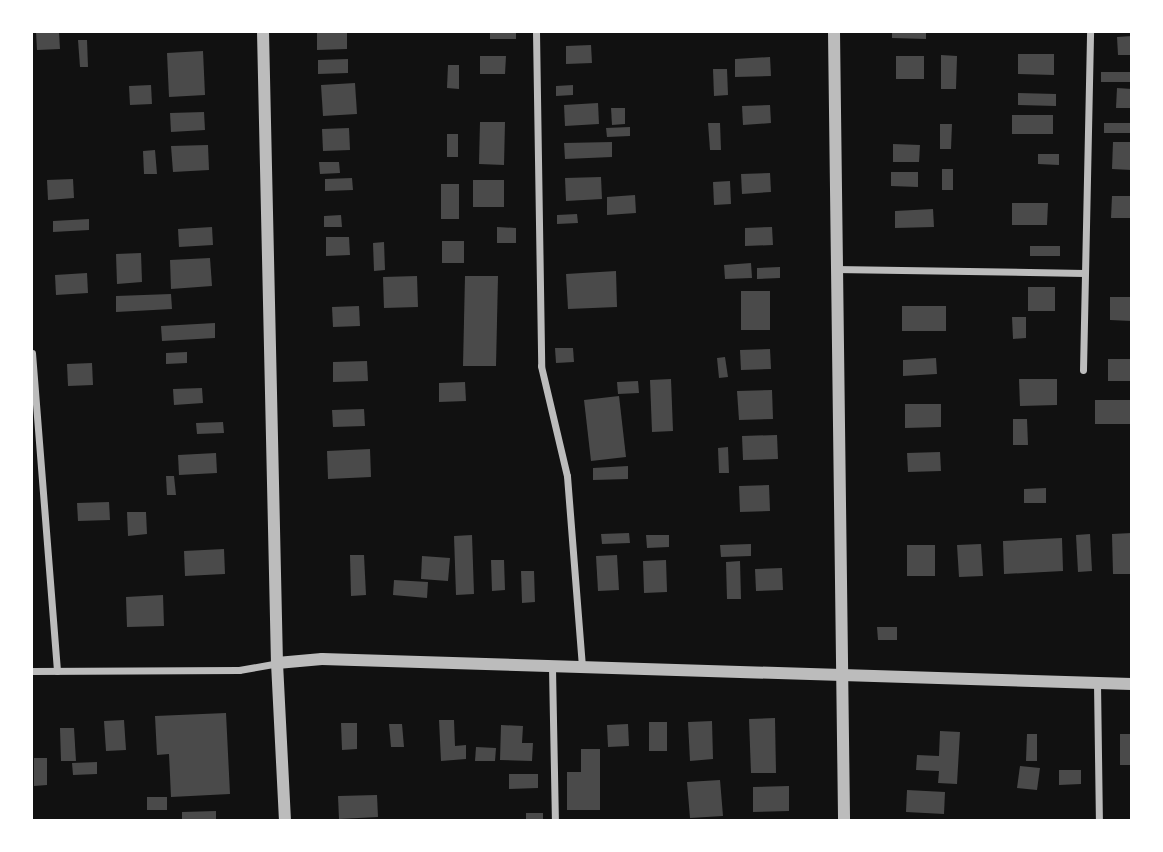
<!DOCTYPE html>
<html>
<head>
<meta charset="utf-8">
<style>
	body { margin:0 }
	#map { position:relative; width:1163px; height:852px; overflow:hidden; background:#111; font-family:"Nunito Sans",sans-serif }
	div>[style] { position:absolute }
	[style*='--x'] { left:calc(var(--x)*1px); top:calc(var(--y)*1px); width:calc(var(--w)*1px); rotate:calc(var(--a)*1deg) }
	.building>* { inset:0; background:#4a4a4a }
	.minor>* { height:7px; margin:-3.5px; padding:0 3.5px; transform-origin:3.5px; border-radius:3.5px; background:#bcbcbc }
	.tertiary>* { height:12px; margin:-6px; padding:0 6px; transform-origin:6px; border-radius:6px; background:#bcbcbc }
	span { translate:-50% -50%; white-space:nowrap; text-align:center; line-height:1.15; -webkit-text-stroke:5px #fff; paint-order:stroke }
	.frame { position:absolute; inset:0; border:33px solid #fff; pointer-events:none }
</style>
</head>
<body>
<div id="map">
	<div class="building">
		<i style="clip-path:polygon(36px 32px,59px 32px,60px 49px,37px 50px)"></i>
		<i style="clip-path:polygon(317px 32px,347px 32px,347px 49px,317px 50px)"></i>
		<i style="clip-path:polygon(490px 32px,516px 32px,516px 39px,490px 39px)"></i>
		<i style="clip-path:polygon(892px 32px,926px 32px,926px 39px,892px 38px)"></i>
		<i style="clip-path:polygon(1132px 36px,1132px 55px,1118px 55px,1117px 37px)"></i>
		<i style="clip-path:polygon(78px 40px,87px 40px,88px 67px,80px 67px)"></i>
		<i style="clip-path:polygon(591px 45px,592px 63px,566px 64px,566px 46px)"></i>
		<i style="clip-path:polygon(203px 51px,205px 95px,169px 97px,167px 53px)"></i>
		<i style="clip-path:polygon(1018px 54px,1054px 54px,1054px 75px,1018px 74px)"></i>
		<i style="clip-path:polygon(941px 55px,957px 56px,956px 89px,941px 89px)"></i>
		<i style="clip-path:polygon(480px 56px,506px 56px,505px 74px,480px 74px)"></i>
		<i style="clip-path:polygon(896px 56px,924px 56px,924px 79px,896px 79px)"></i>
		<i style="clip-path:polygon(770px 57px,771px 76px,735px 77px,735px 59px)"></i>
		<i style="clip-path:polygon(348px 59px,348px 73px,318px 74px,318px 60px)"></i>
		<i style="clip-path:polygon(448px 65px,459px 65px,459px 89px,447px 88px)"></i>
		<i style="clip-path:polygon(713px 69px,727px 69px,728px 95px,714px 96px)"></i>
		<i style="clip-path:polygon(1101px 72px,1132px 72px,1132px 82px,1101px 82px)"></i>
		<i style="clip-path:polygon(355px 83px,357px 114px,323px 116px,321px 85px)"></i>
		<i style="clip-path:polygon(151px 85px,152px 104px,130px 105px,129px 86px)"></i>
		<i style="clip-path:polygon(573px 85px,573px 95px,556px 96px,556px 86px)"></i>
		<i style="clip-path:polygon(1117px 88px,1132px 89px,1132px 108px,1116px 108px)"></i>
		<i style="clip-path:polygon(1018px 93px,1056px 94px,1056px 106px,1018px 105px)"></i>
		<i style="clip-path:polygon(598px 103px,599px 124px,565px 126px,564px 105px)"></i>
		<i style="clip-path:polygon(770px 105px,771px 123px,743px 125px,742px 106px)"></i>
		<i style="clip-path:polygon(611px 108px,625px 108px,625px 124px,612px 125px)"></i>
		<i style="clip-path:polygon(204px 112px,205px 130px,171px 132px,170px 113px)"></i>
		<i style="clip-path:polygon(1012px 115px,1053px 115px,1053px 134px,1012px 134px)"></i>
		<i style="clip-path:polygon(480px 122px,505px 122px,504px 165px,479px 164px)"></i>
		<i style="clip-path:polygon(708px 123px,720px 123px,721px 150px,710px 150px)"></i>
		<i style="clip-path:polygon(1104px 123px,1132px 123px,1132px 133px,1104px 133px)"></i>
		<i style="clip-path:polygon(940px 124px,952px 124px,951px 149px,940px 149px)"></i>
		<i style="clip-path:polygon(630px 127px,630px 136px,607px 137px,606px 128px)"></i>
		<i style="clip-path:polygon(349px 128px,350px 150px,323px 151px,322px 129px)"></i>
		<i style="clip-path:polygon(447px 134px,458px 134px,458px 157px,447px 157px)"></i>
		<i style="clip-path:polygon(612px 142px,612px 157px,565px 159px,564px 143px)"></i>
		<i style="clip-path:polygon(1113px 142px,1132px 142px,1132px 170px,1112px 169px)"></i>
		<i style="clip-path:polygon(893px 144px,920px 145px,919px 162px,893px 162px)"></i>
		<i style="clip-path:polygon(208px 145px,209px 170px,173px 172px,171px 146px)"></i>
		<i style="clip-path:polygon(155px 150px,157px 174px,144px 174px,143px 151px)"></i>
		<i style="clip-path:polygon(1038px 154px,1059px 154px,1059px 165px,1038px 164px)"></i>
		<i style="clip-path:polygon(319px 162px,339px 162px,340px 173px,320px 174px)"></i>
		<i style="clip-path:polygon(942px 169px,953px 169px,953px 190px,942px 190px)"></i>
		<i style="clip-path:polygon(891px 172px,918px 172px,918px 187px,891px 186px)"></i>
		<i style="clip-path:polygon(770px 173px,771px 192px,742px 194px,741px 174px)"></i>
		<i style="clip-path:polygon(601px 177px,602px 199px,566px 201px,565px 178px)"></i>
		<i style="clip-path:polygon(352px 178px,353px 190px,325px 191px,325px 179px)"></i>
		<i style="clip-path:polygon(73px 179px,74px 198px,48px 200px,47px 180px)"></i>
		<i style="clip-path:polygon(473px 180px,504px 180px,504px 207px,473px 207px)"></i>
		<i style="clip-path:polygon(730px 181px,731px 204px,714px 205px,713px 182px)"></i>
		<i style="clip-path:polygon(441px 184px,459px 184px,459px 219px,441px 219px)"></i>
		<i style="clip-path:polygon(635px 195px,636px 213px,607px 215px,607px 197px)"></i>
		<i style="clip-path:polygon(1112px 196px,1132px 196px,1132px 218px,1111px 218px)"></i>
		<i style="clip-path:polygon(1012px 203px,1048px 203px,1047px 225px,1012px 225px)"></i>
		<i style="clip-path:polygon(933px 209px,934px 227px,895px 228px,895px 211px)"></i>
		<i style="clip-path:polygon(577px 214px,578px 223px,557px 224px,557px 215px)"></i>
		<i style="clip-path:polygon(341px 215px,342px 227px,324px 227px,324px 216px)"></i>
		<i style="clip-path:polygon(89px 219px,89px 230px,53px 232px,53px 221px)"></i>
		<i style="clip-path:polygon(212px 227px,213px 245px,179px 247px,178px 229px)"></i>
		<i style="clip-path:polygon(497px 227px,516px 228px,516px 243px,497px 243px)"></i>
		<i style="clip-path:polygon(772px 227px,773px 245px,745px 246px,745px 228px)"></i>
		<i style="clip-path:polygon(326px 237px,349px 237px,350px 255px,326px 256px)"></i>
		<i style="clip-path:polygon(442px 241px,464px 241px,464px 263px,442px 263px)"></i>
		<i style="clip-path:polygon(384px 242px,385px 270px,374px 271px,373px 243px)"></i>
		<i style="clip-path:polygon(1030px 246px,1060px 246px,1060px 256px,1030px 256px)"></i>
		<i style="clip-path:polygon(141px 253px,142px 282px,117px 284px,116px 254px)"></i>
		<i style="clip-path:polygon(210px 258px,212px 286px,171px 289px,170px 260px)"></i>
		<i style="clip-path:polygon(751px 263px,752px 278px,725px 279px,724px 265px)"></i>
		<i style="clip-path:polygon(780px 267px,780px 278px,757px 279px,757px 268px)"></i>
		<i style="clip-path:polygon(616px 271px,617px 307px,568px 309px,566px 274px)"></i>
		<i style="clip-path:polygon(87px 273px,88px 293px,56px 295px,55px 275px)"></i>
		<i style="clip-path:polygon(417px 276px,418px 307px,384px 308px,383px 277px)"></i>
		<i style="clip-path:polygon(465px 276px,498px 276px,496px 366px,463px 366px)"></i>
		<i style="clip-path:polygon(1028px 287px,1055px 287px,1055px 311px,1028px 311px)"></i>
		<i style="clip-path:polygon(741px 291px,770px 291px,770px 330px,741px 330px)"></i>
		<i style="clip-path:polygon(171px 294px,172px 309px,116px 312px,116px 296px)"></i>
		<i style="clip-path:polygon(1110px 297px,1132px 297px,1132px 321px,1110px 320px)"></i>
		<i style="clip-path:polygon(359px 306px,360px 326px,333px 327px,332px 307px)"></i>
		<i style="clip-path:polygon(902px 306px,946px 306px,946px 331px,902px 331px)"></i>
		<i style="clip-path:polygon(1012px 317px,1026px 317px,1026px 338px,1013px 339px)"></i>
		<i style="clip-path:polygon(215px 323px,215px 338px,162px 341px,161px 326px)"></i>
		<i style="clip-path:polygon(555px 348px,573px 348px,574px 362px,556px 363px)"></i>
		<i style="clip-path:polygon(770px 349px,771px 369px,741px 370px,740px 350px)"></i>
		<i style="clip-path:polygon(187px 352px,187px 363px,166px 364px,166px 353px)"></i>
		<i style="clip-path:polygon(725px 357px,728px 377px,719px 378px,717px 358px)"></i>
		<i style="clip-path:polygon(936px 358px,937px 374px,903px 376px,903px 360px)"></i>
		<i style="clip-path:polygon(1108px 359px,1132px 359px,1132px 381px,1108px 381px)"></i>
		<i style="clip-path:polygon(367px 361px,368px 381px,333px 382px,333px 362px)"></i>
		<i style="clip-path:polygon(92px 363px,93px 385px,68px 386px,67px 364px)"></i>
		<i style="clip-path:polygon(671px 379px,673px 431px,652px 432px,650px 380px)"></i>
		<i style="clip-path:polygon(1019px 379px,1057px 379px,1057px 405px,1020px 406px)"></i>
		<i style="clip-path:polygon(638px 381px,639px 393px,618px 394px,617px 382px)"></i>
		<i style="clip-path:polygon(465px 382px,466px 401px,439px 402px,439px 383px)"></i>
		<i style="clip-path:polygon(202px 388px,203px 403px,174px 405px,173px 389px)"></i>
		<i style="clip-path:polygon(772px 390px,773px 419px,739px 420px,737px 391px)"></i>
		<i style="clip-path:polygon(619px 396px,626px 457px,591px 461px,584px 400px)"></i>
		<i style="clip-path:polygon(1095px 400px,1132px 400px,1132px 424px,1095px 424px)"></i>
		<i style="clip-path:polygon(905px 404px,941px 404px,941px 427px,905px 428px)"></i>
		<i style="clip-path:polygon(364px 409px,365px 426px,333px 427px,332px 410px)"></i>
		<i style="clip-path:polygon(1013px 419px,1027px 419px,1028px 445px,1013px 445px)"></i>
		<i style="clip-path:polygon(223px 422px,224px 433px,197px 434px,196px 423px)"></i>
		<i style="clip-path:polygon(777px 435px,778px 459px,743px 460px,742px 436px)"></i>
		<i style="clip-path:polygon(728px 447px,729px 473px,719px 473px,718px 448px)"></i>
		<i style="clip-path:polygon(370px 449px,371px 477px,328px 479px,327px 451px)"></i>
		<i style="clip-path:polygon(940px 452px,941px 471px,908px 472px,907px 453px)"></i>
		<i style="clip-path:polygon(216px 453px,217px 473px,179px 475px,178px 455px)"></i>
		<i style="clip-path:polygon(628px 466px,628px 479px,593px 480px,593px 468px)"></i>
		<i style="clip-path:polygon(166px 476px,174px 476px,176px 495px,167px 495px)"></i>
		<i style="clip-path:polygon(769px 485px,770px 511px,740px 512px,739px 486px)"></i>
		<i style="clip-path:polygon(1046px 488px,1046px 503px,1024px 503px,1024px 489px)"></i>
		<i style="clip-path:polygon(109px 502px,110px 520px,78px 521px,77px 503px)"></i>
		<i style="clip-path:polygon(127px 512px,146px 512px,147px 534px,128px 536px)"></i>
		<i style="clip-path:polygon(629px 533px,630px 543px,602px 544px,601px 534px)"></i>
		<i style="clip-path:polygon(1132px 533px,1132px 574px,1113px 574px,1112px 534px)"></i>
		<i style="clip-path:polygon(1090px 534px,1092px 571px,1078px 572px,1076px 535px)"></i>
		<i style="clip-path:polygon(472px 535px,474px 594px,456px 595px,454px 536px)"></i>
		<i style="clip-path:polygon(646px 535px,669px 535px,669px 547px,647px 548px)"></i>
		<i style="clip-path:polygon(1062px 538px,1063px 571px,1004px 574px,1003px 541px)"></i>
		<i style="clip-path:polygon(751px 544px,751px 556px,721px 557px,720px 545px)"></i>
		<i style="clip-path:polygon(981px 544px,983px 576px,959px 577px,957px 545px)"></i>
		<i style="clip-path:polygon(907px 545px,935px 545px,935px 576px,907px 576px)"></i>
		<i style="clip-path:polygon(224px 549px,225px 574px,185px 576px,184px 551px)"></i>
		<i style="clip-path:polygon(350px 555px,364px 555px,366px 595px,351px 596px)"></i>
		<i style="clip-path:polygon(617px 555px,619px 590px,598px 591px,596px 556px)"></i>
		<i style="clip-path:polygon(422px 556px,450px 558px,448px 581px,421px 579px)"></i>
		<i style="clip-path:polygon(491px 560px,504px 560px,505px 590px,492px 591px)"></i>
		<i style="clip-path:polygon(666px 560px,667px 592px,644px 593px,643px 561px)"></i>
		<i style="clip-path:polygon(740px 561px,741px 599px,727px 599px,726px 562px)"></i>
		<i style="clip-path:polygon(782px 568px,783px 590px,756px 591px,755px 569px)"></i>
		<i style="clip-path:polygon(521px 571px,534px 571px,535px 602px,522px 603px)"></i>
		<i style="clip-path:polygon(394px 580px,428px 582px,427px 598px,393px 595px)"></i>
		<i style="clip-path:polygon(163px 595px,164px 626px,127px 627px,126px 597px)"></i>
		<i style="clip-path:polygon(877px 627px,897px 627px,897px 640px,878px 640px)"></i>
		<i style="clip-path:polygon(226px 713px,230px 794px,171px 797px,169px 754px,157px 755px,155px 716px)"></i>
		<i style="clip-path:polygon(775px 718px,776px 773px,751px 773px,749px 719px)"></i>
		<i style="clip-path:polygon(124px 720px,126px 750px,106px 751px,104px 721px)"></i>
		<i style="clip-path:polygon(439px 720px,454px 720px,455px 746px,466px 745px,466px 759px,441px 761px)"></i>
		<i style="clip-path:polygon(712px 721px,713px 759px,690px 761px,688px 722px)"></i>
		<i style="clip-path:polygon(649px 722px,667px 722px,667px 751px,649px 751px)"></i>
		<i style="clip-path:polygon(341px 723px,357px 723px,357px 749px,342px 750px)"></i>
		<i style="clip-path:polygon(389px 724px,402px 724px,404px 747px,391px 747px)"></i>
		<i style="clip-path:polygon(628px 724px,629px 746px,608px 747px,607px 725px)"></i>
		<i style="clip-path:polygon(501px 725px,523px 726px,522px 743px,533px 743px,532px 761px,500px 760px)"></i>
		<i style="clip-path:polygon(60px 728px,74px 728px,76px 761px,61px 761px)"></i>
		<i style="clip-path:polygon(940px 731px,960px 732px,957px 784px,938px 783px,939px 771px,916px 770px,917px 755px,939px 756px)"></i>
		<i style="clip-path:polygon(1027px 734px,1037px 734px,1037px 761px,1026px 761px)"></i>
		<i style="clip-path:polygon(1120px 734px,1132px 734px,1132px 765px,1120px 765px)"></i>
		<i style="clip-path:polygon(476px 747px,496px 748px,495px 761px,475px 761px)"></i>
		<i style="clip-path:polygon(581px 749px,600px 749px,600px 810px,567px 810px,567px 772px,581px 772px)"></i>
		<i style="clip-path:polygon(34px 758px,47px 758px,47px 785px,34px 786px)"></i>
		<i style="clip-path:polygon(97px 762px,97px 774px,73px 775px,72px 763px)"></i>
		<i style="clip-path:polygon(1020px 766px,1040px 768px,1037px 790px,1017px 788px)"></i>
		<i style="clip-path:polygon(1059px 770px,1081px 770px,1081px 784px,1059px 785px)"></i>
		<i style="clip-path:polygon(509px 774px,538px 774px,538px 788px,509px 789px)"></i>
		<i style="clip-path:polygon(720px 780px,723px 816px,690px 818px,687px 782px)"></i>
		<i style="clip-path:polygon(789px 786px,789px 811px,753px 812px,753px 787px)"></i>
		<i style="clip-path:polygon(907px 790px,945px 792px,944px 814px,906px 812px)"></i>
		<i style="clip-path:polygon(377px 795px,378px 817px,339px 819px,338px 796px)"></i>
		<i style="clip-path:polygon(147px 797px,167px 797px,167px 810px,147px 810px)"></i>
		<i style="clip-path:polygon(216px 811px,216px 820px,182px 820px,182px 812px)"></i>
		<i style="clip-path:polygon(526px 813px,543px 813px,543px 820px,526px 820px)"></i>
	</div>
	<div class="minor">
		<i style="--x:536;--y:32;--w:334;--a:89.1"></i>
		<i style="--x:541;--y:366;--w:113;--a:76.7"></i>
		<i style="--x:567;--y:476;--w:193;--a:85.5"></i>
		<i style="--x:835;--y:269;--w:249;--a:0.9"></i>
		<i style="--x:32;--y:353;--w:319;--a:85.5"></i>
		<i style="--x:1083;--y:370;--w:338;--a:-88.8"></i>
		<i style="--x:552;--y:668;--w:152;--a:88.9"></i>
		<i style="--x:32;--y:671;--w:207;--a:-0.3"></i>
		<i style="--x:239;--y:670;--w:39;--a:-10"></i>
		<i style="--x:1097;--y:683;--w:137;--a:89.2"></i>
	</div>
	<div class="tertiary">
		<i style="--x:263;--y:32;--w:631;--a:88.73"></i>
		<i style="--x:277;--y:663;--w:157;--a:87.1"></i>
		<i style="--x:834;--y:32;--w:788;--a:89.27"></i>
		<i style="--x:277;--y:663;--w:45;--a:-5.1"></i>
		<i style="--x:322;--y:659;--w:810;--a:1.77"></i>
	</div>
	<div class="frame"></div>
</div>
</body>
</html>
